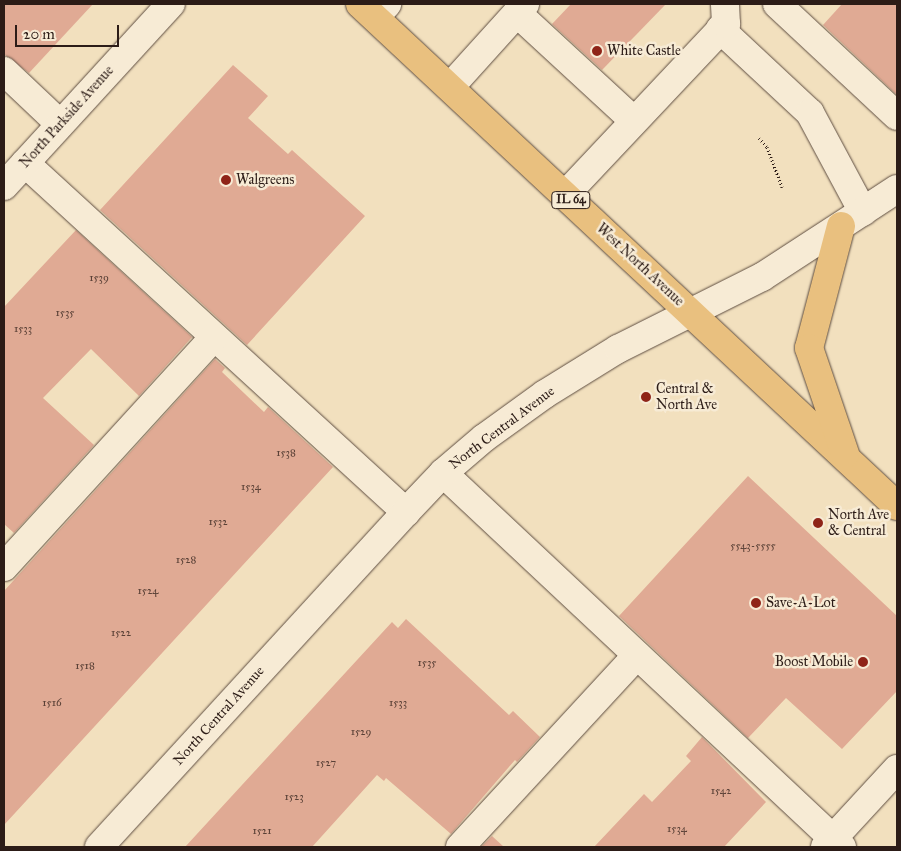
<!DOCTYPE html>
<html>
<head>
<meta charset="utf-8">
<style>
	body { margin:0 }
	#map { position:relative; width:901px; height:851px; overflow:hidden; background:#f2e0be; font-family:"IM FELL Great Primer",serif }
	div>[style] { position:absolute }
	[style*='--x'] { left:calc(var(--x)*1px); top:calc(var(--y)*1px); width:calc(var(--w)*1px); rotate:calc(var(--a)*1deg) }
	.building>* { inset:0; background:#e0aa94 }
	.path>* { height:3px; margin-top:-1.5px; transform-origin:0; background:repeating-linear-gradient(90deg,#2c1c17 0 1px,transparent 0 3.5px) }
	.roads { filter:drop-shadow(0 0 1px #5e4d41) drop-shadow(0 0 1px #5e4d41) }
	.minor>* { height:28px; margin:-14px; padding:0 14px; transform-origin:14px; border-radius:14px; background:#f7ebd5 }
	.major>* { height:28px; margin:-14px; padding:0 14px; transform-origin:14px; border-radius:14px; background:#e9c07f }
	.dots>* { width:14px; height:14px; translate:-50% -50%; box-sizing:border-box; border:2px solid #f7ebd5; border-radius:50% }
	span { translate:-50% -50%; white-space:nowrap; text-align:center; line-height:1.15; -webkit-text-stroke:5px #f7ebd5; paint-order:stroke }
	.number-label { font-size:11px; color:#594036 }
	.number-label span { -webkit-text-stroke-width:0 }
	.shield-label span { padding:1px 4px; background:#f7ebd5; border:1px solid; border-radius:4px; -webkit-text-stroke-width:0 }
	.shield-label { font-size:12px; color:#2c1c17; font-weight:700 }
	.poi-label { font-size:14px; color:#2c1c17 }
	.left { translate:0 -50%; text-align:left }
	.right { translate:-100% -50%; text-align:right }
	.street-label { font-size:14px; color:#2c1c17 }
	.frame { position:absolute; inset:0; border:5px solid #2c1c17; pointer-events:none }
	.scale { position:absolute; left:15px; top:25px; width:104px; height:22px; box-sizing:border-box; border:2px solid #2c1c17; border-top:0; padding-left:6px; font-size:15px; line-height:18px; white-space:nowrap; color:#2c1c17; -webkit-text-stroke:4px #f7ebd5; paint-order:stroke }
</style>
</head>
<body>
<div id="map">
	<div class="building">
		<i style="clip-path:polygon(4px 4px,93px 4px,29px 73px,4px 54px)"></i>
		<i style="clip-path:polygon(571px 4px,666px 4px,602px 70px,552px 24px)"></i>
		<i style="clip-path:polygon(842px 4px,897px 4px,897px 95px,823px 25px)"></i>
		<i style="clip-path:polygon(233px 65px,268px 96px,248px 118px,288px 154px,292px 150px,365px 216px,247px 345px,100px 210px)"></i>
		<i style="clip-path:polygon(76px 230px,192px 337px,139px 396px,91px 349px,43px 398px,94px 445px,14px 533px,4px 524px,4px 307px)"></i>
		<i style="clip-path:polygon(215px 359px,225px 368px,222px 372px,264px 412px,268px 407px,333px 467px,4px 825px,4px 591px)"></i>
		<i style="clip-path:polygon(748px 476px,897px 616px,897px 691px,842px 749px,786px 698px,748px 738px,619px 616px)"></i>
		<i style="clip-path:polygon(406px 619px,509px 715px,513px 711px,540px 737px,517px 762px,515px 760px,451px 834px,386px 778px,384px 781px,377px 775px,312px 847px,185px 847px,392px 622px,398px 628px)"></i>
		<i style="clip-path:polygon(702px 737px,766px 802px,724px 847px,594px 847px,644px 794px,652px 802px,691px 761px,686px 756px)"></i>
		<i style="clip-path:polygon(492px 836px,504px 847px,481px 847px)"></i>
	</div>
	<div class="path">
		<i style="--x:759;--y:138;--w:12;--a:48"></i>
		<i style="--x:767;--y:147;--w:43;--a:69.4"></i>
	</div>
	<div class="roads">
		<div class="minor">
			<i style="--x:777;--y:4;--w:164;--a:43"></i>
			<i style="--x:517;--y:13;--w:159;--a:42.7"></i>
			<i style="--x:375;--y:17;--w:18;--a:-47"></i>
			<i style="--x:720;--y:29;--w:123;--a:43"></i>
			<i style="--x:810;--y:113;--w:112;--a:61.8"></i>
			<i style="--x:4;--y:71;--w:77;--a:43.4"></i>
			<i style="--x:450;--y:87;--w:112;--a:-47.9"></i>
			<i style="--x:25;--y:163;--w:517;--a:42.49"></i>
			<i style="--x:4;--y:186;--w:247;--a:-47.5"></i>
			<i style="--x:565;--y:195;--w:235;--a:-46.7"></i>
			<i style="--x:726;--y:24;--w:20;--a:-93"></i>
			<i style="--x:443;--y:473;--w:547;--a:43.15"></i>
			<i style="--x:4;--y:567;--w:310;--a:-47.6"></i>
			<i style="--x:99;--y:847;--w:454;--a:-47.5"></i>
			<i style="--x:406;--y:512;--w:54;--a:-46.5"></i>
			<i style="--x:443;--y:473;--w:54;--a:-40.5"></i>
			<i style="--x:484;--y:438;--w:75;--a:-35.8"></i>
			<i style="--x:545;--y:394;--w:86;--a:-31.7"></i>
			<i style="--x:618;--y:349;--w:161;--a:-26.6"></i>
			<i style="--x:762;--y:277;--w:161;--a:-33.1"></i>
			<i style="--x:460;--y:847;--w:261;--a:-47.3"></i>
			<i style="--x:825;--y:847;--w:106;--a:-47.3"></i>
		</div>
		<div class="major">
			<i style="--x:360;--y:4;--w:735;--a:43.07"></i>
			<i style="--x:841;--y:226;--w:126;--a:104.7"></i>
			<i style="--x:809;--y:348;--w:112;--a:71.2"></i>
		</div>
	</div>
	<div class="dots">
		<i style="left:597px;top:51px;background:#8f2418"></i>
		<i style="left:226px;top:180px;background:#8f2418"></i>
		<i style="left:646px;top:397px;background:#8f2418"></i>
		<i style="left:818px;top:523px;background:#8f2418"></i>
		<i style="left:756px;top:603px;background:#8f2418"></i>
		<i style="left:863px;top:662px;background:#8f2418"></i>
	</div>
	<div class="number-label">
		<span style="left:99px;top:278px">1539</span>
		<span style="left:65px;top:313px">1535</span>
		<span style="left:23px;top:329px">1533</span>
		<span style="left:286px;top:453px">1538</span>
		<span style="left:251px;top:487px">1534</span>
		<span style="left:218px;top:522px">1532</span>
		<span style="left:753px;top:546px">5543-5555</span>
		<span style="left:186px;top:560px">1528</span>
		<span style="left:148px;top:591px">1524</span>
		<span style="left:121px;top:633px">1522</span>
		<span style="left:427px;top:663px">1535</span>
		<span style="left:85px;top:666px">1518</span>
		<span style="left:52px;top:703px">1516</span>
		<span style="left:398px;top:703px">1533</span>
		<span style="left:361px;top:732px">1529</span>
		<span style="left:326px;top:763px">1527</span>
		<span style="left:721px;top:791px">1542</span>
		<span style="left:294px;top:797px">1523</span>
		<span style="left:677px;top:829px">1534</span>
		<span style="left:262px;top:831px">1521</span>
	</div>
	<div class="shield-label">
		<span style="left:571px;top:200px">IL 64</span>
	</div>
	<div class="poi-label">
		<span class="left" style="left:607px;top:51px">White Castle</span>
		<span class="left" style="left:236px;top:180px">Walgreens</span>
		<span class="left" style="left:656px;top:397px">Central &amp;<br>North Ave</span>
		<span class="left" style="left:828px;top:523px">North Ave<br>&amp; Central</span>
		<span class="left" style="left:766px;top:603px">Save-A-Lot</span>
		<span class="right" style="left:853px;top:662px">Boost Mobile</span>
	</div>
	<div class="street-label">
		<span style="left:67px;top:117px;rotate:-48deg">North Parkside Avenue</span>
		<span style="left:640px;top:265px;rotate:43deg">West North Avenue</span>
		<span style="left:502px;top:428px;rotate:-37deg">North Central Avenue</span>
		<span style="left:219px;top:716px;rotate:-48deg">North Central Avenue</span>
	</div>
	<div class="frame"></div>
	<div class="scale">20 m</div>
</div>
</body>
</html>
